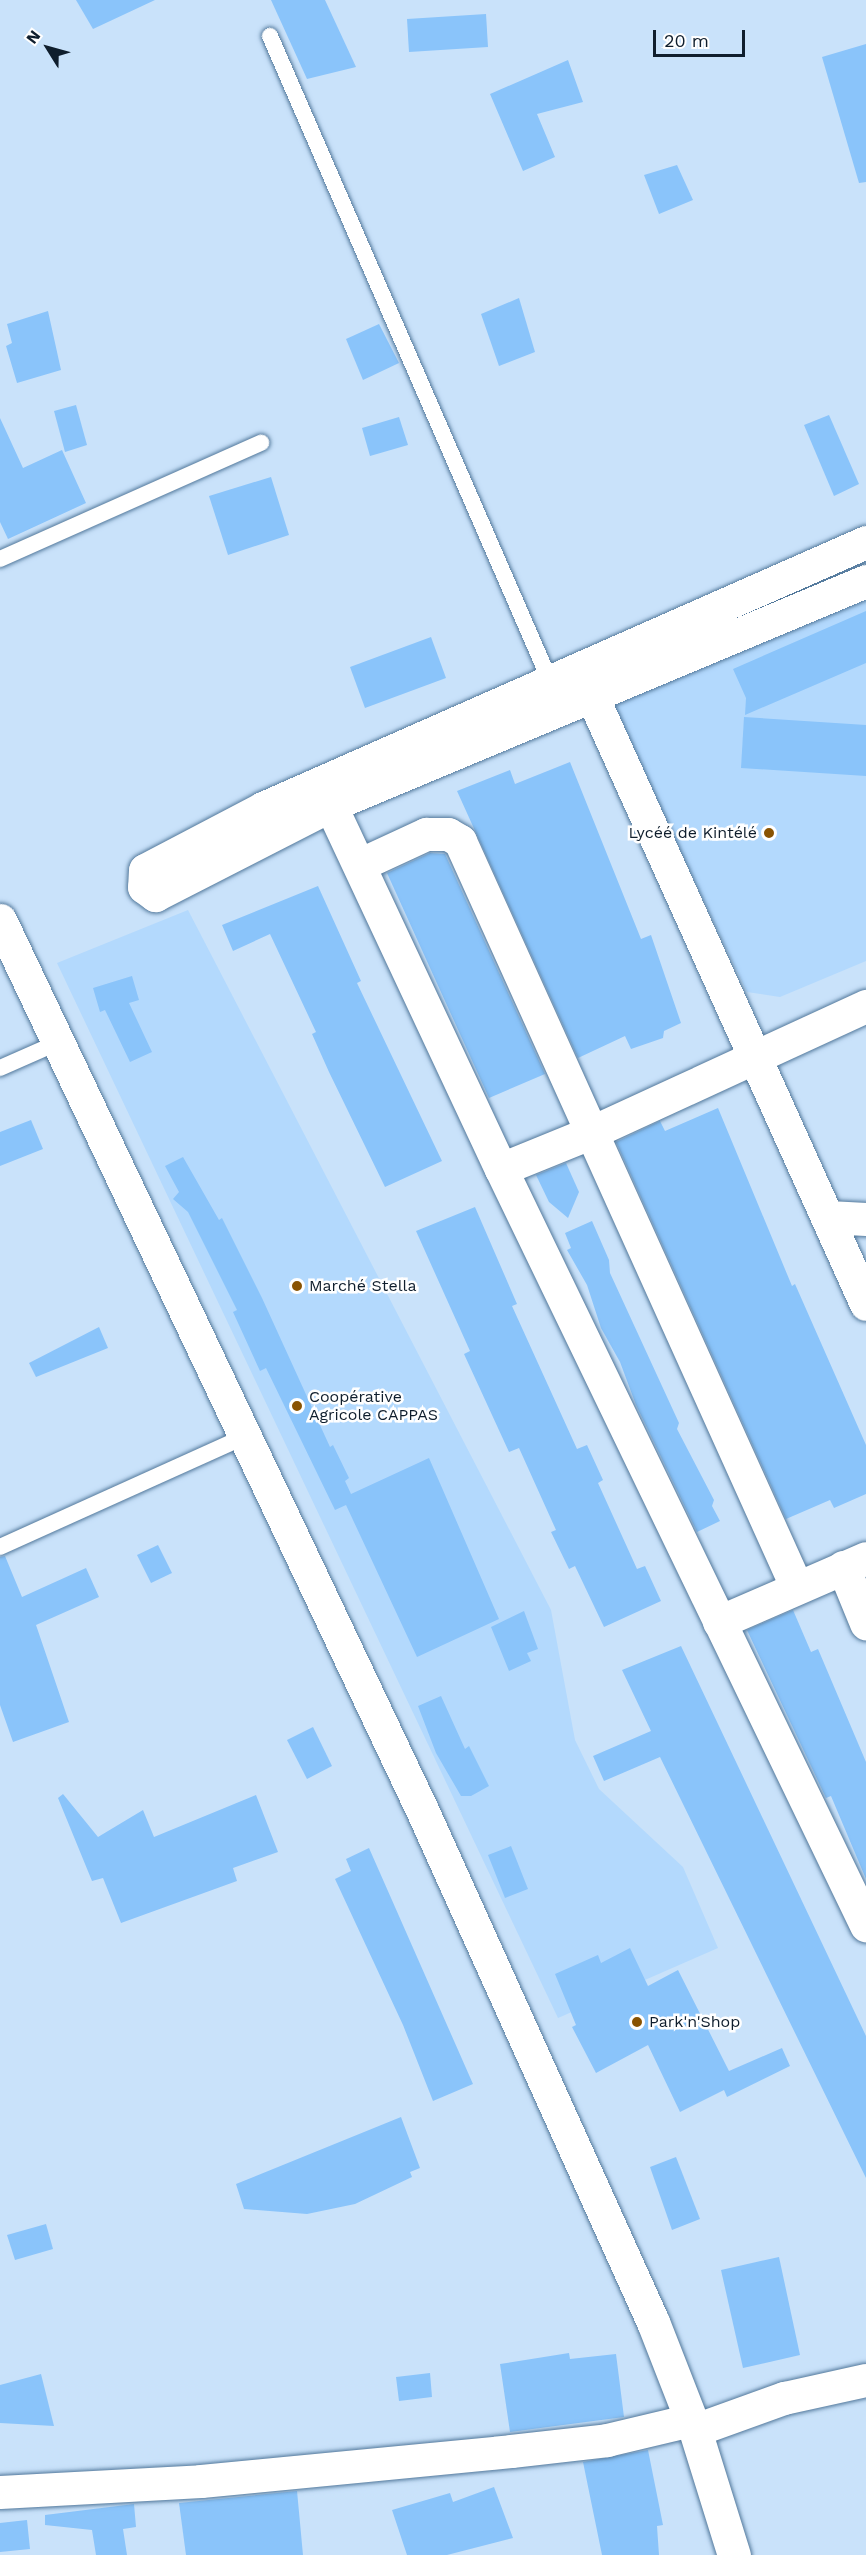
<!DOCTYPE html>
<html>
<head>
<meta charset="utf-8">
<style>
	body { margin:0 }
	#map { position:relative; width:866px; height:2555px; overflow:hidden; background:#c9e2fa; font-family:"Work Sans",sans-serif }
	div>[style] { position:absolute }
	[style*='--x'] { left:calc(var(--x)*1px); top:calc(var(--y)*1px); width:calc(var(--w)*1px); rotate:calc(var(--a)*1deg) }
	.built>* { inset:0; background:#b3d9fd }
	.building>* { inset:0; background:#8ac4fa }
	.roads { filter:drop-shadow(0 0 2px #52789b) drop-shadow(0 0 2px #52789b) }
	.lane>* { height:16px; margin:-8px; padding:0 8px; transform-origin:8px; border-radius:8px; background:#fff }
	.street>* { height:33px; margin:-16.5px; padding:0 16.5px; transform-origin:16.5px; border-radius:16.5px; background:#fff }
	.highway>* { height:33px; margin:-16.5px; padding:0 16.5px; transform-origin:16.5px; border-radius:16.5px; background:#fff }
	.dots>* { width:16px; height:16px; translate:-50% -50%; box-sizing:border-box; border:3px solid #fff; border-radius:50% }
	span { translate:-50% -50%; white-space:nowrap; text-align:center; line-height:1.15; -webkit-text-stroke:5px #fff; paint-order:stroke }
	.poi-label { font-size:16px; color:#0f1e2d }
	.right { translate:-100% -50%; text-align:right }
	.left { translate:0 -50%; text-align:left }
	.north { position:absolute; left:18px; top:18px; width:60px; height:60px; -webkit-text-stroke:4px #fff; paint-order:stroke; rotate:307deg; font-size:16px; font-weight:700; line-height:24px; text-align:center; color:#0f1e2d }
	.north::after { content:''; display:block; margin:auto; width:21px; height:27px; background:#0f1e2d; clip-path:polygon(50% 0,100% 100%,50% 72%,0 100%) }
	.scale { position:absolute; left:653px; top:30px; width:92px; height:27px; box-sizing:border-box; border:3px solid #0f1e2d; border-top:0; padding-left:8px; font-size:18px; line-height:21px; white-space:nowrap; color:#0f1e2d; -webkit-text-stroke:4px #fff; paint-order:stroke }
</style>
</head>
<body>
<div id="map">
	<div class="built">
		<i style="clip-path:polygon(866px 591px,866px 961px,780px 997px,747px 992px,612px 706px,623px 693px)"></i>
		<i style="clip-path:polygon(188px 910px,551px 1610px,575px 1740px,599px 1789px,683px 1867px,718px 1948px,558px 2018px,57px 963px)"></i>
	</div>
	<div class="building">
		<i style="clip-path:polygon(76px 0,155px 0,93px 29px)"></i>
		<i style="clip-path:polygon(271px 0,325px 0,356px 67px,307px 79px)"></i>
		<i style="clip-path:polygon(486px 14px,488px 47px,409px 52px,407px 19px)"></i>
		<i style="clip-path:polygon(866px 44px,866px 182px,859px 183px,822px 57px)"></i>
		<i style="clip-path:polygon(568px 60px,583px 102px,537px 114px,555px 157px,523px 171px,490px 94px)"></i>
		<i style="clip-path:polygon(677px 165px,693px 200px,659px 214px,644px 175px)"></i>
		<i style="clip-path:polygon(519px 298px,535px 352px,499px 366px,481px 314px)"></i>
		<i style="clip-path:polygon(48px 311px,61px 370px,17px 383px,6px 346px,12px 343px,7px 324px)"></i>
		<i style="clip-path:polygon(379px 324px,399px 363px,363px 380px,346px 339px)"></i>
		<i style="clip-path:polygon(76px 405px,87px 445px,65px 452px,54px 411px)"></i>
		<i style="clip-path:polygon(829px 415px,859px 484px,834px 496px,804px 425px)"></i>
		<i style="clip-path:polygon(399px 417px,408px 445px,370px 456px,362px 428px)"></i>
		<i style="clip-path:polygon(0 418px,23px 468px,62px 450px,86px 503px,8px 539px,0 522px)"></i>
		<i style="clip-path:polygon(271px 477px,289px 535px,228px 555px,209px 496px)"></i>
		<i style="clip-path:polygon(866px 611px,866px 663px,745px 715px,746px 698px,733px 669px)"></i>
		<i style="clip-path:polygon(431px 637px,446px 678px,365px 708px,350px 667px)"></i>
		<i style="clip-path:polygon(744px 717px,866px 725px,866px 776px,741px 768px)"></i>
		<i style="clip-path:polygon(570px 762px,641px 939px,651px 935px,681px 1023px,664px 1031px,663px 1038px,631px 1049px,625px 1036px,578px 1058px,457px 791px,510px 770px,515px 784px)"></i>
		<i style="clip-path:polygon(430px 853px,445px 854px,545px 1074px,489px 1098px,387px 873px)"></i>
		<i style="clip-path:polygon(318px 886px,361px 981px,357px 983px,442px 1161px,385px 1187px,329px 1072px,312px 1034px,316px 1032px,270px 934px,233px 951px,222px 925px)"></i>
		<i style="clip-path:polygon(132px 976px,139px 1000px,129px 1003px,152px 1052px,130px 1062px,105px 1010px,100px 1012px,93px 988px)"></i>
		<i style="clip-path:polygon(718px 1108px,792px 1286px,795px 1284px,866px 1445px,866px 1494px,834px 1508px,830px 1500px,786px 1519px,616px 1142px,660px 1121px,665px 1131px)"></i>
		<i style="clip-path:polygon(31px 1120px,43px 1149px,0 1166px,0 1132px)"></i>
		<i style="clip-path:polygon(183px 1157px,219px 1220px,222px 1218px,262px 1298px,330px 1447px,333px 1445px,349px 1478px,345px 1481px,351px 1494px,429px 1458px,499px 1619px,417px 1657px,346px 1505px,335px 1510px,266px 1368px,260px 1371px,233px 1312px,237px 1310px,188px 1212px,173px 1199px,179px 1192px,165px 1166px)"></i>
		<i style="clip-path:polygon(566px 1163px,579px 1192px,568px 1218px,549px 1202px,536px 1175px)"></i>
		<i style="clip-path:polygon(475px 1207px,517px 1304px,512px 1306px,577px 1449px,587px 1445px,603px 1480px,598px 1483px,637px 1569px,645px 1566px,661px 1601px,604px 1627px,575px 1566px,569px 1569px,551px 1532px,556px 1530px,519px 1448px,509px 1452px,492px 1415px,464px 1354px,470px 1351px,416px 1231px)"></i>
		<i style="clip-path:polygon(592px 1221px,609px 1260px,610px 1273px,679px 1423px,677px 1429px,714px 1500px,712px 1506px,720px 1521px,697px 1532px,636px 1405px,620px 1362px,601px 1328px,587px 1285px,567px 1250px,571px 1248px,565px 1233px)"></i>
		<i style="clip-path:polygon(99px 1327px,108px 1348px,36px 1377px,29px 1363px)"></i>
		<i style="clip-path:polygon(158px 1545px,172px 1573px,151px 1583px,137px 1555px)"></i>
		<i style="clip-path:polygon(5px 1556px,22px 1597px,86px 1568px,99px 1597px,36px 1625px,69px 1722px,13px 1742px,0 1705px,0 1557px)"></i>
		<i style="clip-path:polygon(793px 1610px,811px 1652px,818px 1649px,866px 1762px,866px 1879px,831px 1796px,826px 1798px,747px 1630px)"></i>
		<i style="clip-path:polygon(524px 1611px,538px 1649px,527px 1653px,531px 1661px,509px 1671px,491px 1627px)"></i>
		<i style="clip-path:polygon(681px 1646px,866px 2036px,866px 2178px,660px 1757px,604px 1781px,593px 1756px,651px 1731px,622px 1670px)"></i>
		<i style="clip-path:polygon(441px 1696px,465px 1749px,469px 1746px,489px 1786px,471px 1796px,461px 1796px,436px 1753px,418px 1706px)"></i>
		<i style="clip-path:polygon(313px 1727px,332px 1766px,307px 1779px,287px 1740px)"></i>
		<i style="clip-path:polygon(63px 1794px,98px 1837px,143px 1810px,154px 1837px,256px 1795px,278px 1852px,233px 1868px,237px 1881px,121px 1923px,103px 1878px,92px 1881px,58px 1798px)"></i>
		<i style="clip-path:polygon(511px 1846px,528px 1889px,505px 1898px,488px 1855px)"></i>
		<i style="clip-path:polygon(369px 1848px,473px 2084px,433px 2101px,403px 2025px,335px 1879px,351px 1871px,346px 1859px)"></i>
		<i style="clip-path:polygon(630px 1948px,648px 1986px,678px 1970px,729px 2071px,782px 2048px,790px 2066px,727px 2097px,724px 2090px,680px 2112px,648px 2045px,596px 2073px,572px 2027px,576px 2025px,555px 1974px,598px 1955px,601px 1963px)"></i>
		<i style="clip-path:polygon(401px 2117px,420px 2168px,410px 2172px,412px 2177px,355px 2204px,307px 2214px,244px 2209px,236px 2184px)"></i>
		<i style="clip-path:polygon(676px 2157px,700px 2219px,672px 2230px,650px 2167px)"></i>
		<i style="clip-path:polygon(46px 2224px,53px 2249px,15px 2260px,7px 2235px)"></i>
		<i style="clip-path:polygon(779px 2257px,800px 2355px,743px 2368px,721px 2270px)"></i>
		<i style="clip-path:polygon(569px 2353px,570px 2359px,616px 2354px,624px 2417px,510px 2432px,500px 2364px)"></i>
		<i style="clip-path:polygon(430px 2373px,432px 2397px,399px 2401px,396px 2377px)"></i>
		<i style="clip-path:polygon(41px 2374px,54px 2426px,0 2423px,0 2385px)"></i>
		<i style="clip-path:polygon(648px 2450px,663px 2525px,657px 2526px,659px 2555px,602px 2555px,583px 2462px)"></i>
		<i style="clip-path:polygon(494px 2487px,513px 2538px,447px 2555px,407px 2555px,392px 2510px,450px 2493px,453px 2502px)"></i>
		<i style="clip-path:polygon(297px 2491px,303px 2555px,186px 2555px,179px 2503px)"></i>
		<i style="clip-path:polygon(134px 2504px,136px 2527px,123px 2529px,127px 2555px,96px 2555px,92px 2530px,45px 2525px,45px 2515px)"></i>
		<i style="clip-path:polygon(27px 2520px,30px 2549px,0 2552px,0 2523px)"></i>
	</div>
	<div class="roads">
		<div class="lane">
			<i style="--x:270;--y:36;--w:703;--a:66.53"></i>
			<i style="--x:0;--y:559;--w:286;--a:-24"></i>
			<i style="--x:0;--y:1068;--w:64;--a:-23.8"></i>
			<i style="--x:0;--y:1547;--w:270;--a:-24.3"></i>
		</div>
		<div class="street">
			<i style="--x:866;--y:542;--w:659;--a:156.2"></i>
			<i style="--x:263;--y:808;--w:133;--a:152.3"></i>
			<i style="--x:145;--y:870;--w:17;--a:93"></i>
			<i style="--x:144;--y:887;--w:14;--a:36"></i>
			<i style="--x:155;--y:895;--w:198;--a:-27.1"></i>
			<i style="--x:331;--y:805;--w:580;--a:-22.72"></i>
			<i style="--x:582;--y:674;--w:691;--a:65.73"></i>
			<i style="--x:321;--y:785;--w:424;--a:64.9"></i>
			<i style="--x:501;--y:1169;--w:840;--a:64.23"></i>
			<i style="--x:361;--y:864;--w:72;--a:-24.8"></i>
			<i style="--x:426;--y:834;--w:22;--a:0"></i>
			<i style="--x:448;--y:834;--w:14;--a:30"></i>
			<i style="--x:460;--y:841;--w:819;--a:65.72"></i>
			<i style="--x:501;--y:1169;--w:98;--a:-22.1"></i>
			<i style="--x:592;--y:1132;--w:302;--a:-24.7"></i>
			<i style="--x:828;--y:1217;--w:38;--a:3"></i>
			<i style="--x:843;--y:1567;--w:61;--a:67.7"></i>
			<i style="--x:719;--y:1622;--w:160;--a:-23.5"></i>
			<i style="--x:695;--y:2430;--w:95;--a:-19.8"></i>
			<i style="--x:784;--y:2398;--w:84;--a:-12.4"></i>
			<i style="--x:0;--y:2492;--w:201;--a:-3.1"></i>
			<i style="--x:201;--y:2481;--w:311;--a:-5.5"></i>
			<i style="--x:511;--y:2451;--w:97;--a:-6.5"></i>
			<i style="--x:607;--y:2440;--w:86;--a:-13.4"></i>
		</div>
		<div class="highway">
			<i style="--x:0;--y:920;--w:987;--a:64.63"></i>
			<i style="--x:423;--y:1812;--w:559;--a:65.73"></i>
			<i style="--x:653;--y:2322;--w:116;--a:68.7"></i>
			<i style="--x:695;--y:2430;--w:131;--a:72.7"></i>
		</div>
	</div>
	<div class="dots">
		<i style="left:769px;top:833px;background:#895302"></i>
		<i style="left:297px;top:1286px;background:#895302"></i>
		<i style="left:297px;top:1406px;background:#895302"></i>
		<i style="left:637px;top:2022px;background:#895302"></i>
	</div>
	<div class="poi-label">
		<span class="right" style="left:757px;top:833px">Lycéé de Kintélé</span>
		<span class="left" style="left:309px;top:1286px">Marché Stella</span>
		<span class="left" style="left:309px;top:1406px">Coopérative<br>Agricole CAPPAS</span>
		<span class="left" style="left:649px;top:2022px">Park'n'Shop</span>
	</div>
	<div class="north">N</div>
	<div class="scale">20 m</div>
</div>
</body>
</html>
